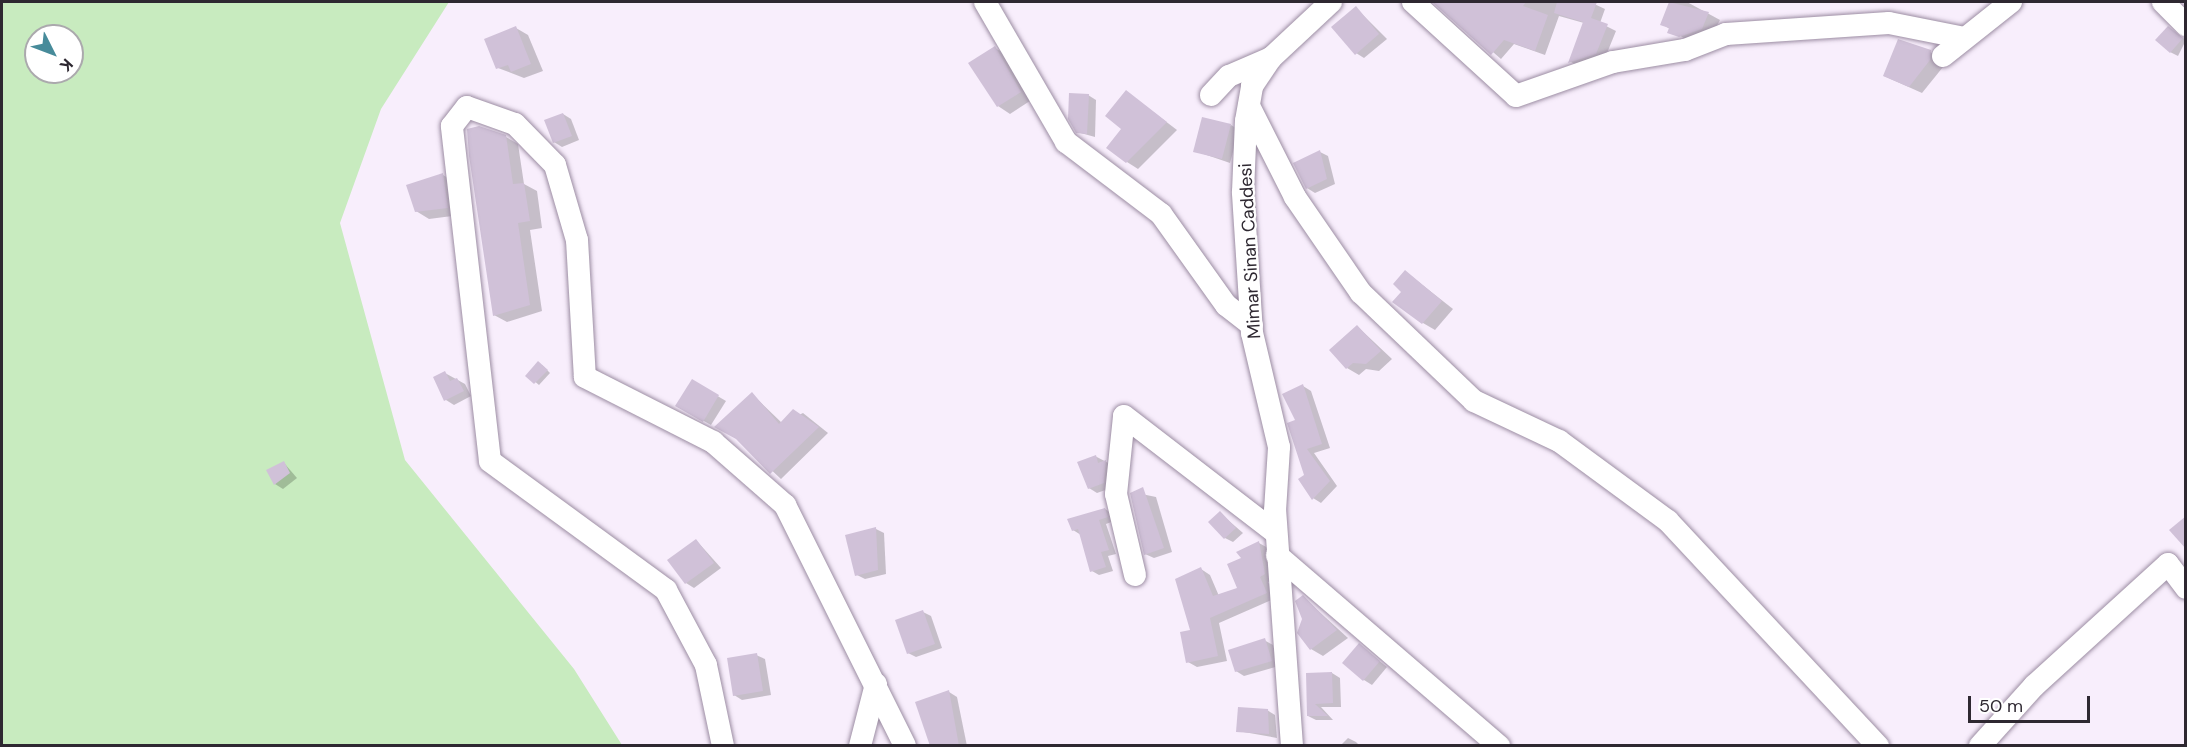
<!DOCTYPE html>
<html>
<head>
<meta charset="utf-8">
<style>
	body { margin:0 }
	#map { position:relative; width:2187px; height:747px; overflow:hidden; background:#f8eefc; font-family:"DM Sans",sans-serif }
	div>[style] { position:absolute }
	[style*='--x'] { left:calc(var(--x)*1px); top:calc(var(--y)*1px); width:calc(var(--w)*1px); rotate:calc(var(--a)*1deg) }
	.green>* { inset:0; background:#c8ebbf }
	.shadow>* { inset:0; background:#0003 }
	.building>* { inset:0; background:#d0c1d8 }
	.roads { filter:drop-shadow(0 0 2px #9c8da3) drop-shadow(0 0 2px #9c8da3) }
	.minor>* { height:22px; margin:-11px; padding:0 11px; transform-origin:11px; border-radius:11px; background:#fff }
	span { translate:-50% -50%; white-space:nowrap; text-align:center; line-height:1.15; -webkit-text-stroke:4.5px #fff; paint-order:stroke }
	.street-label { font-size:18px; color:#2e2831 }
	.frame { position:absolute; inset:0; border:3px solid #2e2831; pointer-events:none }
	.north { position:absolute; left:24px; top:24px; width:60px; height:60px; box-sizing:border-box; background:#fff; border:2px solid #aba9ad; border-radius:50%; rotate:132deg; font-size:16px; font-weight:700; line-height:24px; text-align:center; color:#2e2831 }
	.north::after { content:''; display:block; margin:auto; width:21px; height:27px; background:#478b9a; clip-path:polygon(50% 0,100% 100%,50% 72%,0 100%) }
	.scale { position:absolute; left:1968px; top:696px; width:122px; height:27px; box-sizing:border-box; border:3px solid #2e2831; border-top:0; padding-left:8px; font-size:18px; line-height:21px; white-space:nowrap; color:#2e2831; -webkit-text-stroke:4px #fff; paint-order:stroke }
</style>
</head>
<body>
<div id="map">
	<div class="green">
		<i style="clip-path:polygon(evenodd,2px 2px,449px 2px,381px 109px,340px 223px,405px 460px,574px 669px,622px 745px,2px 745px,2px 2px,36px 36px,72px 36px,72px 72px,36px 72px,36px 36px)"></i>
	</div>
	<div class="shadow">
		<i style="clip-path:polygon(1435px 2px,1473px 2px,1485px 11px,1493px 2px,1590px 2px,1605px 9px,1600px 23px,1616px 31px,1605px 58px,1580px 67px,1571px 62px,1584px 23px,1559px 16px,1545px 55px,1514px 44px,1501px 59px)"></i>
		<i style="clip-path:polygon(1671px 2px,1687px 2px,1720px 20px,1711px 37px,1693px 44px,1662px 24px)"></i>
		<i style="clip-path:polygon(1356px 8px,1387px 39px,1364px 58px,1356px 53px)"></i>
		<i style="clip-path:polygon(516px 28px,528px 35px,543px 71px,524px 78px,498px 68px)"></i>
		<i style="clip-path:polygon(2168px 28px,2186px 40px,2178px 56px,2170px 52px)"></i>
		<i style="clip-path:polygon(995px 48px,1007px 55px,1033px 99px,1010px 114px,998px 106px)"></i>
		<i style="clip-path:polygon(1930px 52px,1943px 59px,1943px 67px,1922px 93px,1884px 76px)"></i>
		<i style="clip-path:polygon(1127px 92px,1177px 130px,1138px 169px,1127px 162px)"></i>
		<i style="clip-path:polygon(1088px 95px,1096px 100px,1095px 137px,1077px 132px)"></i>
		<i style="clip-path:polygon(563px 114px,571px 119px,579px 140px,562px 147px,554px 142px)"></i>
		<i style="clip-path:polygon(1231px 125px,1239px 130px,1230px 163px,1195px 151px)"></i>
		<i style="clip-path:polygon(506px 137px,518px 144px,524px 184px,537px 191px,542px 228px,530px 230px,542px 311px,507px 322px,494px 315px)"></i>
		<i style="clip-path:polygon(1320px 152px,1328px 156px,1335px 184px,1315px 193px,1307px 188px)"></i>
		<i style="clip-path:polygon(443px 175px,455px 182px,460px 215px,429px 219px,416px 211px)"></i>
		<i style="clip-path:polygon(1406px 272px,1453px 309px,1435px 330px,1423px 323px,1403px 291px)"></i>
		<i style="clip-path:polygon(1357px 326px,1392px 359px,1379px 371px,1366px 369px,1359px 375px,1347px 368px)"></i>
		<i style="clip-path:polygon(542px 365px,550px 373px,539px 385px,527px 375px)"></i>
		<i style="clip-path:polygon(445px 373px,465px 384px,471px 396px,454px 405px,446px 400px)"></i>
		<i style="clip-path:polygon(692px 381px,726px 401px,711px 425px,677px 406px)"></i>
		<i style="clip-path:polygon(1303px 386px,1311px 391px,1330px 448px,1314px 453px,1337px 486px,1321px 503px,1313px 498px,1306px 476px,1297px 421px)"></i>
		<i style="clip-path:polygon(752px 394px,782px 423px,803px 413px,828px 433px,781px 479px,738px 439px)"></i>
		<i style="clip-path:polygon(1095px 456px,1114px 466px,1111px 488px,1097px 493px,1089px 488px)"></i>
		<i style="clip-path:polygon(284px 463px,297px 478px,283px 489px,275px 484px)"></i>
		<i style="clip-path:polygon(1132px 492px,1156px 497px,1172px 552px,1154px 558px,1145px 554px)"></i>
		<i style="clip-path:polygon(1105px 509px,1113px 514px,1114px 521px,1106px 524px,1116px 554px,1108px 556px,1113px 571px,1099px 575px,1092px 571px,1081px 535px,1073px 530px)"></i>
		<i style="clip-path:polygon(1220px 513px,1243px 533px,1233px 542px,1225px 538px)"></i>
		<i style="clip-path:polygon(876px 529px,884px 533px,886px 574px,865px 579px,857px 575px,847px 536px)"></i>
		<i style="clip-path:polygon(696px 540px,721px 568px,694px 588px,686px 583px)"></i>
		<i style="clip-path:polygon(1259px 543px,1268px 548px,1274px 579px,1268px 582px,1276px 598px,1219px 623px,1227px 661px,1197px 667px,1188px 662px,1201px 569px,1210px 575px,1219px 596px,1240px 589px,1244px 558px)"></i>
		<i style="clip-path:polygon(1303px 597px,1348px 638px,1323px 656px,1311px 649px)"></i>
		<i style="clip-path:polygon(923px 612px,931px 616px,942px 648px,916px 657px,908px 653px)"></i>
		<i style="clip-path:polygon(1264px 640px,1273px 645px,1279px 666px,1244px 676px,1236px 671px)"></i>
		<i style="clip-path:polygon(1359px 645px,1387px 667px,1372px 685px,1364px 680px)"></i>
		<i style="clip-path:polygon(756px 655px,765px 659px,771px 695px,742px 700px,734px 695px)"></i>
		<i style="clip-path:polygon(1332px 673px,1340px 678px,1341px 707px,1321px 707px,1333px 720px,1316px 720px,1308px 716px)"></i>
		<i style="clip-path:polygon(949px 692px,957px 697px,967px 746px,930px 746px)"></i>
		<i style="clip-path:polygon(1267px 710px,1275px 715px,1277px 738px,1238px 731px)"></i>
		<i style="clip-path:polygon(1348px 738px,1356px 742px,1360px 746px,1340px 746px)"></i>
	</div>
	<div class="building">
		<i style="clip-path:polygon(1432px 2px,1526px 2px,1523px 6px,1548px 15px,1535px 51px,1504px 40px,1491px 55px)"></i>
		<i style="clip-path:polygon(1557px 2px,1597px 2px,1591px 18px,1608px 24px,1596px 54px,1568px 63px,1583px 22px,1554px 13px)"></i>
		<i style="clip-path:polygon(1669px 2px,1709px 12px,1702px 29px,1679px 37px,1667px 33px,1669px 28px,1660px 25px)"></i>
		<i style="clip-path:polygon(1356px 6px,1379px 34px,1355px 55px,1331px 27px)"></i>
		<i style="clip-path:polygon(516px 26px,531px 64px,511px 72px,508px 65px,496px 69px,484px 39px)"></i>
		<i style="clip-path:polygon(2168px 26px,2183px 38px,2170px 53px,2155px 40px)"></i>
		<i style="clip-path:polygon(1898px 39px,1931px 50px,1930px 60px,1909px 87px,1883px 76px)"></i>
		<i style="clip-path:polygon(995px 46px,1021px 92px,997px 107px,968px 63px)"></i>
		<i style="clip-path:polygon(1126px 90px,1167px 122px,1126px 163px,1106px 148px,1121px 129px,1105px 116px)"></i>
		<i style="clip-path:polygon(1069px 93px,1089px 94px,1087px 134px,1076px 133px,1068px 119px)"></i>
		<i style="clip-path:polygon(563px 113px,572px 136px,553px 143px,544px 120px)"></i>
		<i style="clip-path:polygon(1202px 117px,1231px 124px,1222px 159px,1193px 152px)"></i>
		<i style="clip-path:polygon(479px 126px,506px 135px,513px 184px,524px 183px,530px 221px,518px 223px,530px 305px,493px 316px,469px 156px,467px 129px)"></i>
		<i style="clip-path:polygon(1320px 150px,1327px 179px,1306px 189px,1293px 163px)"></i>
		<i style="clip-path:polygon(443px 173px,448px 208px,415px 212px,406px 185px)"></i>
		<i style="clip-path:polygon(1405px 270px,1442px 301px,1422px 324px,1392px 302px,1401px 292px,1393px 284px)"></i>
		<i style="clip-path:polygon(1357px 325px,1381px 351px,1366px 364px,1353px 363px,1346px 369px,1329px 350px)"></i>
		<i style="clip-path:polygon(538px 361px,548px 370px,534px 384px,525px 376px)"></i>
		<i style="clip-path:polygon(445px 371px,450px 381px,457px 378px,464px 391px,444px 401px,433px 377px)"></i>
		<i style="clip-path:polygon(692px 379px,719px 395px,703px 422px,675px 406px)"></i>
		<i style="clip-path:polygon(1303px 384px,1322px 444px,1307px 449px,1330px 481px,1312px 500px,1298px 479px,1304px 475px,1287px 423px,1295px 420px,1282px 394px)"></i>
		<i style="clip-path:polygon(752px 392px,779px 424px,793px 409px,819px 427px,770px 474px,736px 439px,714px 427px)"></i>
		<i style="clip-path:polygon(1096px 455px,1098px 463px,1106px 460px,1104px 483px,1088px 489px,1077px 462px)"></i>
		<i style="clip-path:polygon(284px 461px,290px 473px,274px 485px,266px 470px)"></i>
		<i style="clip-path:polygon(1143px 487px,1164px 548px,1144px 555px,1130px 493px)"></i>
		<i style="clip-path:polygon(1105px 508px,1108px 517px,1099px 520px,1109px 550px,1101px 552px,1106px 567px,1090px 572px,1078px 529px,1072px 531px,1067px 519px)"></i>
		<i style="clip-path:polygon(1220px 511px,1236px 528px,1224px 539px,1208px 522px)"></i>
		<i style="clip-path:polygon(2186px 516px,2186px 549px,2169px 530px)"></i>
		<i style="clip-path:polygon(876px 527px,878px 570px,855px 576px,845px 535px)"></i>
		<i style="clip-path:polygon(696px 539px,714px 563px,685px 584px,667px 560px)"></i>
		<i style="clip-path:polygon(1259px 541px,1265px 574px,1260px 577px,1267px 593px,1210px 618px,1218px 656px,1186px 663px,1180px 632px,1190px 630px,1175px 579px,1201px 567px,1213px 596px,1237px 588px,1227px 564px,1241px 558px,1236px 552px)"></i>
		<i style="clip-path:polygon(1303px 595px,1337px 630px,1310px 650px,1297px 633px,1302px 619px,1295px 601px)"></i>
		<i style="clip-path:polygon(923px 610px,935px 644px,907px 654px,895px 620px)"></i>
		<i style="clip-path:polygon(1265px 638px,1272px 661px,1235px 672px,1228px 650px)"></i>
		<i style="clip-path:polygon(1359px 643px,1380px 661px,1363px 681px,1342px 663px)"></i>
		<i style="clip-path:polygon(757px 653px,763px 691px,733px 696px,727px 658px)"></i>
		<i style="clip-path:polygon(1332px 672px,1333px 703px,1315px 704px,1328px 716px,1307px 716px,1306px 673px)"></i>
		<i style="clip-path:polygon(949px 690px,959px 746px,930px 746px,915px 702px)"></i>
		<i style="clip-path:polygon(1238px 707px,1268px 709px,1269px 734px,1236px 732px)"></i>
	</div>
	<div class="roads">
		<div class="minor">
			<i style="--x:985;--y:2;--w:162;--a:59.9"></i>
			<i style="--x:1066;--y:142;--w:119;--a:37.2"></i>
			<i style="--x:1161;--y:214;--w:112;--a:54.5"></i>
			<i style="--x:1226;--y:305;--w:33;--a:38"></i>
			<i style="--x:1413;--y:2;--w:139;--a:42.4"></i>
			<i style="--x:1516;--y:96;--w:103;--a:-19.3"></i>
			<i style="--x:1613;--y:62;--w:73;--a:-9.5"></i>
			<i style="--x:1685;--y:50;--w:44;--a:-21.3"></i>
			<i style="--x:1726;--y:34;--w:163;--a:-3.9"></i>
			<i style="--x:1889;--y:23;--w:77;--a:11.2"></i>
			<i style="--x:2163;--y:2;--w:33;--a:45"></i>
			<i style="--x:1943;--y:56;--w:87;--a:-38.5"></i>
			<i style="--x:1211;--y:95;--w:26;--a:-47"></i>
			<i style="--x:1229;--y:76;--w:46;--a:-23.2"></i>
			<i style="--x:1249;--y:106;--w:102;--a:63.2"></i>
			<i style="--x:1295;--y:197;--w:116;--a:55.5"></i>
			<i style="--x:1361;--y:293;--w:156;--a:43.7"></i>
			<i style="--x:1474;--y:401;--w:94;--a:25.2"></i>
			<i style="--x:1559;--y:441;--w:135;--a:36.3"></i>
			<i style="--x:1668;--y:521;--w:308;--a:47"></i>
			<i style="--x:1277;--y:555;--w:293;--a:40.7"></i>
			<i style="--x:1135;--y:575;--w:83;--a:-103.2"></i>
			<i style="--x:1116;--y:494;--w:78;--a:-84.1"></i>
			<i style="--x:1124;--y:416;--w:192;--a:37.6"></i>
			<i style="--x:723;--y:746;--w:83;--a:-101.9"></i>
			<i style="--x:706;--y:665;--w:85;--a:-118.1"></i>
			<i style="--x:666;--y:590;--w:218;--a:-143.8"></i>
			<i style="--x:490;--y:461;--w:337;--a:-96.5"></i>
			<i style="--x:452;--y:126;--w:24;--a:-52"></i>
			<i style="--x:467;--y:107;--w:51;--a:19.5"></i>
			<i style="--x:515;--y:124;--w:57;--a:45.7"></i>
			<i style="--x:555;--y:165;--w:78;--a:73.7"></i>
			<i style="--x:577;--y:240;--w:137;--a:86.7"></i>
			<i style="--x:585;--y:377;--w:144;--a:26.9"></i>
			<i style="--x:713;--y:442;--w:96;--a:41.2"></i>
			<i style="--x:785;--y:505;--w:269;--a:63.5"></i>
			<i style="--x:860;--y:746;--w:64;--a:-75.5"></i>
			<i style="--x:1292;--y:746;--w:236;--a:-94.1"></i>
			<i style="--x:1275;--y:511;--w:64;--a:-86.4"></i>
			<i style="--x:1279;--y:447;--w:117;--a:-103.3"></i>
			<i style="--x:1252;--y:333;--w:141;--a:-93.7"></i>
			<i style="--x:1243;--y:192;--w:71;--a:-87.6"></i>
			<i style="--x:1246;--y:121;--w:36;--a:-80"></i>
			<i style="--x:1252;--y:86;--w:34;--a:-56"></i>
			<i style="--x:1271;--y:58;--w:82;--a:-43"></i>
			<i style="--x:1980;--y:746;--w:81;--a:-48"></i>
			<i style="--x:2034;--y:686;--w:181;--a:-42.3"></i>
			<i style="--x:2168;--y:564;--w:30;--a:53"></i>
		</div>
	</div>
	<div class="street-label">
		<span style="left:1250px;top:251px;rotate:-93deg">Mimar Sinan Caddesi</span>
	</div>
	<div class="frame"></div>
	<div class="north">K</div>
	<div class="scale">50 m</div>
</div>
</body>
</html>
